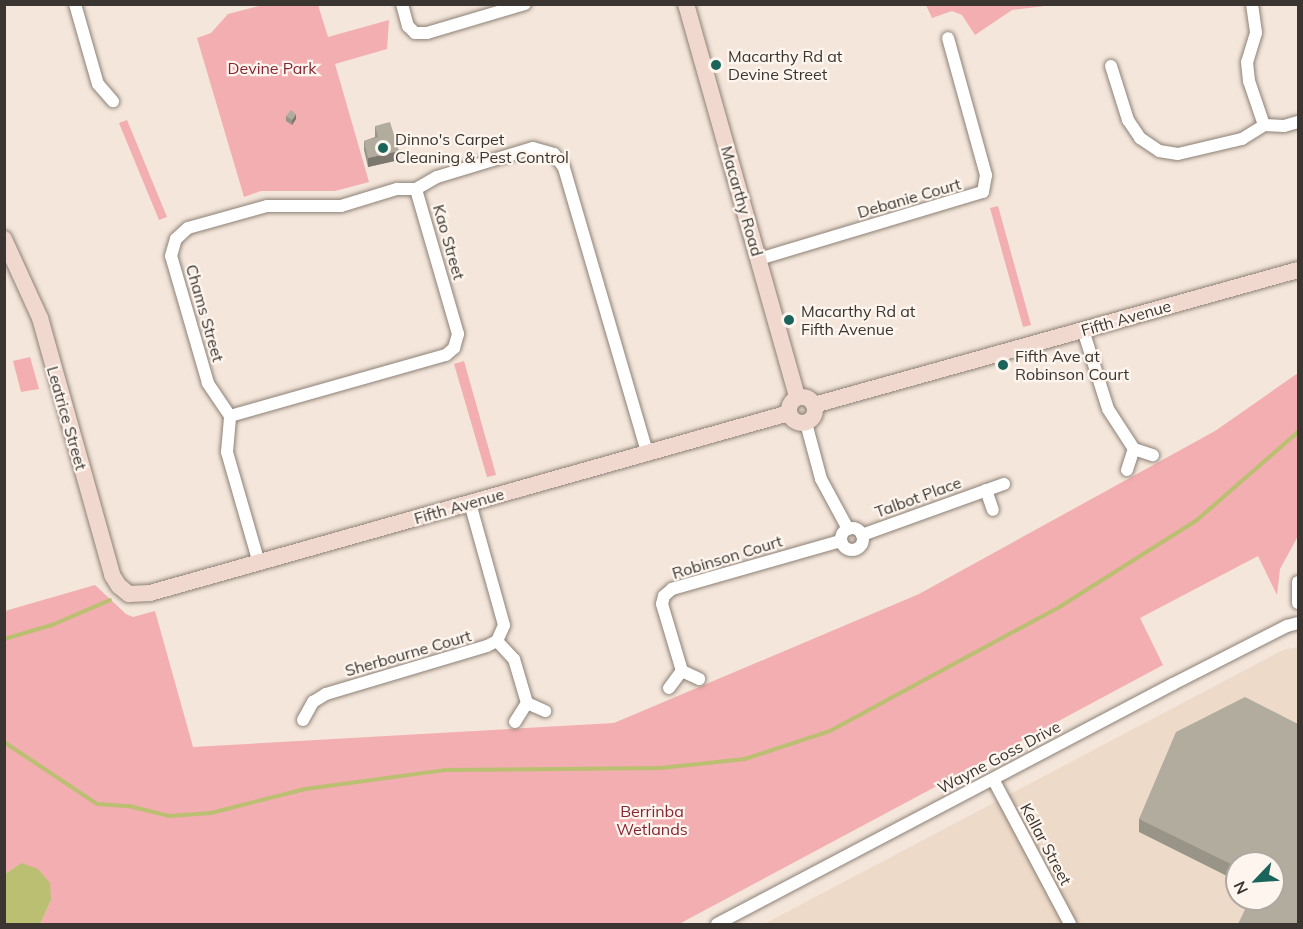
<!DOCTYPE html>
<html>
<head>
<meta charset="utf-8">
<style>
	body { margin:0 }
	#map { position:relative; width:1303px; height:929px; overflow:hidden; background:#f4e6db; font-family:Mulish,sans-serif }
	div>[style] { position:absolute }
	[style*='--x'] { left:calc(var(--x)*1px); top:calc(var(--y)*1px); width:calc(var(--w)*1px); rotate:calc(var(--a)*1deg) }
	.built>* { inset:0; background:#eedac9 }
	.green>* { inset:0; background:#f2aeb0 }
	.water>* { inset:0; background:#babf71 }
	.stream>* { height:4px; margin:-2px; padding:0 2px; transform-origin:2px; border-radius:2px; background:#babf71 }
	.roads { filter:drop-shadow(0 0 2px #8d8176) drop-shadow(0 0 2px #8d8176) }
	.street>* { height:12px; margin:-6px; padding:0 6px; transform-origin:6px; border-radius:6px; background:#fff }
	.street>.ring { margin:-6px; padding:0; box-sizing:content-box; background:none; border:12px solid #fff; border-radius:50% }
	.secondary>* { height:16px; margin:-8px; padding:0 8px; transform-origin:8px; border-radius:8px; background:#f1d8cf }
	.secondary>.ring { margin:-8px; padding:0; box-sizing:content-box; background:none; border:16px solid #f1d8cf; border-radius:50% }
	.wall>* { inset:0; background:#999488 }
	.shaded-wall>* { inset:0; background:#7d786f }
	.building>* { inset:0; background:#b2ac9e }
	.dots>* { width:16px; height:16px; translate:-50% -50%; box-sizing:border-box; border:3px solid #fdf5ee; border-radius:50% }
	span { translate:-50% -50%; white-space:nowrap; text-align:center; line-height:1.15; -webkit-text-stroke:4.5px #fdf5ee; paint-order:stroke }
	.poi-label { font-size:16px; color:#3a3530 }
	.left { translate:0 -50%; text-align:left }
	.park-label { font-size:16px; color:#862533 }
	.street-label { font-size:16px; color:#3a3530 }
	.frame { position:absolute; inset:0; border:6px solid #3a3530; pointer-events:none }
	.north { position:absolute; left:1225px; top:851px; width:60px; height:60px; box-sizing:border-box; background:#fdf5ee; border:2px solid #afa8a2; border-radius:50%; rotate:245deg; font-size:16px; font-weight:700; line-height:24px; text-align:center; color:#3a3530 }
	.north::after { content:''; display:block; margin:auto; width:21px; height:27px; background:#1a645b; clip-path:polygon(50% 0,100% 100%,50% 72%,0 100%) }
</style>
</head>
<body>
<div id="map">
	<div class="built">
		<i style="clip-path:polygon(evenodd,1298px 647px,1298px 924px,764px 924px,1283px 650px,1298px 647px,1237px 863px,1273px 863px,1273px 899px,1237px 899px,1237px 863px)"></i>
	</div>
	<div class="green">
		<i style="clip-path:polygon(263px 5px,318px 5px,328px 37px,389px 20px,387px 49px,335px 64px,369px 182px,335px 191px,261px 191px,244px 197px,197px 38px,211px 33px,228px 14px)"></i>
		<i style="clip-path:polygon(926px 5px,1053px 5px,1012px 10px,975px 35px,962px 15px,952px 11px,932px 18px)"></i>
		<i style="clip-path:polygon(127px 120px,167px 217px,159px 220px,119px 123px)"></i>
		<i style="clip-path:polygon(998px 206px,1031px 325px,1023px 327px,990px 208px)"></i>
		<i style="clip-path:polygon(30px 357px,39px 389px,21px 392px,13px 361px)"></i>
		<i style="clip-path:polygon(464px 361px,496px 475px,487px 477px,454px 364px)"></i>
		<i style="clip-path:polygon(1298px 373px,1298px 536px,1280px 569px,1277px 595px,1258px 556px,1140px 618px,1163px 665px,679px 924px,40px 924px,51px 900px,21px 863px,5px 874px,5px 611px,95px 585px,126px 614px,133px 617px,155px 611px,193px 747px,614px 723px,919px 594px,1215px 431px)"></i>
	</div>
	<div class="water">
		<i style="clip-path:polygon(21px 863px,38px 869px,50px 883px,51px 900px,40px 924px,5px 924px,5px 874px)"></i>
	</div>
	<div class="stream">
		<i style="--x:4;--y:639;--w:50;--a:-16.3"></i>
		<i style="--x:52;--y:625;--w:63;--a:-23.3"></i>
		<i style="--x:4;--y:742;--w:112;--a:33.7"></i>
		<i style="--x:97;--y:804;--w:32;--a:4"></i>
		<i style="--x:129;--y:806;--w:41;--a:14"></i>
		<i style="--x:169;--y:816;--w:42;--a:-4.1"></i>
		<i style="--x:211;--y:813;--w:97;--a:-14.3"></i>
		<i style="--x:305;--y:789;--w:141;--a:-7.7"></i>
		<i style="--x:445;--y:770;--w:216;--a:-0.5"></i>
		<i style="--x:661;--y:768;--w:84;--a:-6.1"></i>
		<i style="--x:745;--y:759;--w:89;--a:-18.2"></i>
		<i style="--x:830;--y:731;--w:263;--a:-28.4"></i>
		<i style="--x:1061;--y:606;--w:161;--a:-32.3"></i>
		<i style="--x:1197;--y:520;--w:134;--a:-41.1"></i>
	</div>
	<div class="roads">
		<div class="street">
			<i style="--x:75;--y:4;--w:83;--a:74"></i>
			<i style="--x:98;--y:84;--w:23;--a:49"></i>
			<i style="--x:402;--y:4;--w:23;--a:75"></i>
			<i style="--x:408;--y:26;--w:10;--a:45"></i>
			<i style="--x:415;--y:33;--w:12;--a:0"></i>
			<i style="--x:427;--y:33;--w:102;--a:-16.5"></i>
			<i style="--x:1252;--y:4;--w:29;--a:82"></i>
			<i style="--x:1256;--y:33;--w:30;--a:107"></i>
			<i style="--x:1247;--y:62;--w:19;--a:84"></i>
			<i style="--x:1249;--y:81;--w:46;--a:71.2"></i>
			<i style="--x:1111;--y:66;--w:57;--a:72.5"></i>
			<i style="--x:1128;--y:120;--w:22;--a:56"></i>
			<i style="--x:1140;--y:138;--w:23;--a:34"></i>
			<i style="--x:1159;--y:151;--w:19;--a:9"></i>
			<i style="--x:1178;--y:154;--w:66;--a:-13.2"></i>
			<i style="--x:1242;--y:139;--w:26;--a:-32"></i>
			<i style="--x:1264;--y:125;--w:20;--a:3"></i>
			<i style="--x:1284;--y:126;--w:15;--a:-16"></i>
			<i style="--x:759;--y:259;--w:234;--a:-16.7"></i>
			<i style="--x:983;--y:192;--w:17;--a:-80"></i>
			<i style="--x:986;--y:175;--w:142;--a:-105.5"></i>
			<i style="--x:1083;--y:330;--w:83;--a:72.4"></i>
			<i style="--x:1108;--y:409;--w:48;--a:57"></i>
			<i style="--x:230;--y:416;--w:224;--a:-15.8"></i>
			<i style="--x:446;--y:355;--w:11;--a:-41"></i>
			<i style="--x:454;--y:348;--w:15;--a:-74"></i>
			<i style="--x:458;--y:334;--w:151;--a:-106.2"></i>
			<i style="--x:416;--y:189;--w:24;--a:-30"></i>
			<i style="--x:437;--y:177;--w:100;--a:-16.8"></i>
			<i style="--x:533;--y:148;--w:22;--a:16"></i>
			<i style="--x:554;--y:154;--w:17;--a:54"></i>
			<i style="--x:564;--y:168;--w:296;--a:73.7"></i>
			<i style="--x:806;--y:423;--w:58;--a:75"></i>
			<i style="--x:821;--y:479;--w:57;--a:61.6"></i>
			<i style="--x:1127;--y:470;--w:22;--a:-72"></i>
			<i style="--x:1134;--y:449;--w:20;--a:18"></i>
			<i style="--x:986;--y:490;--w:21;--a:71"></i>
			<i class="ring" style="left:841px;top:528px;width:10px;height:10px"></i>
			<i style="--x:862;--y:535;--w:151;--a:-19.8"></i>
			<i style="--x:259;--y:563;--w:116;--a:-106.1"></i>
			<i style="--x:227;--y:452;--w:36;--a:-85"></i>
			<i style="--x:230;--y:416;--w:40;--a:-124"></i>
			<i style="--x:208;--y:383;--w:132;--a:-106.2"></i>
			<i style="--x:171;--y:256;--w:18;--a:-74"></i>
			<i style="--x:176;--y:239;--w:16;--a:-43"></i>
			<i style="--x:188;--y:228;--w:82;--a:-15.6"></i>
			<i style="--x:267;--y:206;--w:74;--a:0"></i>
			<i style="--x:341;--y:206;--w:59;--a:-16.9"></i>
			<i style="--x:397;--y:189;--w:19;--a:0"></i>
			<i style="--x:1298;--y:582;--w:21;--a:90"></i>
			<i style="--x:497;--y:641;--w:25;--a:47"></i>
			<i style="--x:514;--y:659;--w:46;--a:73.5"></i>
			<i style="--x:682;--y:671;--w:70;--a:-106.6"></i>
			<i style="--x:662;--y:604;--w:8;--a:-76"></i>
			<i style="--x:664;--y:596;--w:11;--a:-41"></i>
			<i style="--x:672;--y:589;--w:176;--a:-15.9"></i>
			<i style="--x:669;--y:688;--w:21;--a:-53"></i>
			<i style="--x:682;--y:671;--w:19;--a:25"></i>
			<i style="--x:303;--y:720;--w:21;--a:-61"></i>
			<i style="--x:313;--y:702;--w:15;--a:-32"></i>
			<i style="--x:326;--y:694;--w:168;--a:-16.6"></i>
			<i style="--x:487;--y:646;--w:11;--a:-27"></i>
			<i style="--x:497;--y:641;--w:17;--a:-66"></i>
			<i style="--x:504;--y:625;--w:127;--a:-105.6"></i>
			<i style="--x:515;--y:722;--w:22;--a:-58"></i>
			<i style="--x:527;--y:703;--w:20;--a:24"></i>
			<i style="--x:993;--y:779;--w:164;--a:62"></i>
			<i style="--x:717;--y:924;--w:515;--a:-27.76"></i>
			<i style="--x:1173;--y:684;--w:128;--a:-27"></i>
			<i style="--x:1287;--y:626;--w:11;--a:-15"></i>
		</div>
		<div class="secondary">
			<i style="--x:686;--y:4;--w:408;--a:74.2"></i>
			<i style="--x:4;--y:239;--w:87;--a:65.5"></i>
			<i style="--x:40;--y:318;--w:267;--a:74.3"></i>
			<i style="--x:112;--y:575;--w:13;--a:58"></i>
			<i style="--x:119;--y:586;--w:13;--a:39"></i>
			<i style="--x:129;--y:594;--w:21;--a:-3"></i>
			<i style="--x:150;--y:593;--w:664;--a:-15.73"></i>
			<i class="ring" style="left:789px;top:397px;width:10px;height:10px"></i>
			<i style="--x:814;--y:405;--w:502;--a:-15.59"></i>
		</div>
	</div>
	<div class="wall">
		<i style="clip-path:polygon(286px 116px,296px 119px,292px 125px,286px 121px)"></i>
		<i style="clip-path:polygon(375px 126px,399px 160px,368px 167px,364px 150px,364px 141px,375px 137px)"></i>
		<i style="clip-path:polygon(1298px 724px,1273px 863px,1237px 863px,1237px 881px,1139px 832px,1139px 819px)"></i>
	</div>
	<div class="shaded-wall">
		<i style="clip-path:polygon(296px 114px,296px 119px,292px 125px,292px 120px)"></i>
		<i style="clip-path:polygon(399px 151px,399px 160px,368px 167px,368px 158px)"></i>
	</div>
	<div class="building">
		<i style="clip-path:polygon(291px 110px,296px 114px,292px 120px,286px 116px)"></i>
		<i style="clip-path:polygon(390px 122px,399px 151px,368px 158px,364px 141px,378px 137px,375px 126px)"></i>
		<i style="clip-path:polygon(1245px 697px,1298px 724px,1299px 722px,1299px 924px,1238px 924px,1250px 899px,1273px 899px,1273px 863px,1237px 863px,1237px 867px,1139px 819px,1176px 732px)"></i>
	</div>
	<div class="dots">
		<i style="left:716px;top:65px;background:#1a645b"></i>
		<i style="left:383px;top:148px;background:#1a645b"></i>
		<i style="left:789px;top:320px;background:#1a645b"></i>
		<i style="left:1003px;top:365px;background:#1a645b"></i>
	</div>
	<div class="poi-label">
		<span class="left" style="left:728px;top:65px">Macarthy Rd at<br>Devine Street</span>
		<span class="left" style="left:395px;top:148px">Dinno's Carpet<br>Cleaning &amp; Pest Control</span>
		<span class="left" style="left:801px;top:320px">Macarthy Rd at<br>Fifth Avenue</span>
		<span class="left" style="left:1015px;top:365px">Fifth Ave at<br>Robinson Court</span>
	</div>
	<div class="park-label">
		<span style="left:272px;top:68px">Devine Park</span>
		<span style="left:652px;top:820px">Berrinba<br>Wetlands</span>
	</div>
	<div class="street-label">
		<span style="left:909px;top:198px;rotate:-16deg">Debanie Court</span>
		<span style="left:742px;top:201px;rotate:74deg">Macarthy Road</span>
		<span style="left:449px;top:242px;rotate:74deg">Kao Street</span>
		<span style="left:205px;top:313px;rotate:74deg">Chams Street</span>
		<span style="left:1126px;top:318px;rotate:-16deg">Fifth Avenue</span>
		<span style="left:67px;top:418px;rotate:74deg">Leatrice Street</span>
		<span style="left:918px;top:497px;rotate:-20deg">Talbot Place</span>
		<span style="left:459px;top:506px;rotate:-16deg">Fifth Avenue</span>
		<span style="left:727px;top:557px;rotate:-17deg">Robinson Court</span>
		<span style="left:408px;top:653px;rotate:-16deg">Sherbourne Court</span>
		<span style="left:999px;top:757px;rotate:-28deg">Wayne Goss Drive</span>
		<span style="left:1046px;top:844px;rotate:62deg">Kellar Street</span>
	</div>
	<div class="frame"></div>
	<div class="north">N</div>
</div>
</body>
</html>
